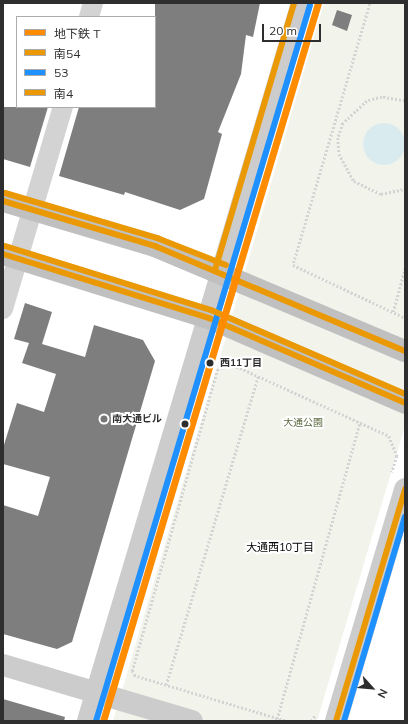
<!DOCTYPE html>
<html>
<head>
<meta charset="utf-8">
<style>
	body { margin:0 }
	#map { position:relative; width:408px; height:724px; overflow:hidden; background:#fff; font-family:Mulish,"Noto Sans JP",sans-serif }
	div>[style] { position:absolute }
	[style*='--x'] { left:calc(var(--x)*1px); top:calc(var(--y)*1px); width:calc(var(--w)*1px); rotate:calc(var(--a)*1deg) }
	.green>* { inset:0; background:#f2f4ec }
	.water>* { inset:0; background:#daebf0 }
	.round { border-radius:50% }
	.building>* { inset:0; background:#7e7e7e }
	.path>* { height:2.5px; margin-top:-1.25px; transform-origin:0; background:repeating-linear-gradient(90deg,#d3d3d3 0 2px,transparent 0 4px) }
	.street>* { height:20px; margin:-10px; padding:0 10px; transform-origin:10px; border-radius:10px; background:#d3d3d3 }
	.secondary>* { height:22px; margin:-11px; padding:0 11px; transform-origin:11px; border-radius:11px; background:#ccc }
	.highway>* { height:22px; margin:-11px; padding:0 11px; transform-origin:11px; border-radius:11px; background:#c0c0c0 }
	.bus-1>* { height:6px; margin:-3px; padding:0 3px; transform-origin:3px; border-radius:3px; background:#ea9905 }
	.bus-2>* { height:6px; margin:-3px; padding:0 3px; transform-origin:3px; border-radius:3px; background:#1e90ff }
	.bus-3>* { height:6px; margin:-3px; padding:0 3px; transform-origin:3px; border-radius:3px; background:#ea9905 }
	.metro-1>* { height:7px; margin:-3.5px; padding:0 3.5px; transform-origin:3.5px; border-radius:3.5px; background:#ff8c00 }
	.dots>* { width:11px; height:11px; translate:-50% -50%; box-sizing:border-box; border:2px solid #fff; border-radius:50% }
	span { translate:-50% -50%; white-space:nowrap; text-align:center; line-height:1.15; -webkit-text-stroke:4px #fff; paint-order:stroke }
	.stop-label { font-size:10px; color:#2e2e2e; font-weight:700 }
	.left { translate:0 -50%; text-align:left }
	.poi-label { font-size:10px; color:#2e2e2e; font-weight:700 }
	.park-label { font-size:10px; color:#59683e }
	.neighbourhood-label { font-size:11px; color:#000 }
	.frame { position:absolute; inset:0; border:4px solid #2e2e2e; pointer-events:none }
	.legend { position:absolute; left:16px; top:16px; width:140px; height:92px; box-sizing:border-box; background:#fff; border:1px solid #ababab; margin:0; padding:5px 7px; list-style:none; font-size:12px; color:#2e2e2e }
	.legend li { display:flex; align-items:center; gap:8px; height:20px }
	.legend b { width:20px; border:1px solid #ababab }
	.north { position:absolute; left:352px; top:668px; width:40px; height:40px; -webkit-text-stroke:3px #fff; paint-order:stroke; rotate:117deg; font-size:11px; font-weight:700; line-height:16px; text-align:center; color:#2e2e2e }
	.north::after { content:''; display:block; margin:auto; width:14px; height:18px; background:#2e2e2e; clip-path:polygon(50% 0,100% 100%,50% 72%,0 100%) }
	.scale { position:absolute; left:262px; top:24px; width:59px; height:18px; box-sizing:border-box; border:2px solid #2e2e2e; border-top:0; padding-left:5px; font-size:12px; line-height:14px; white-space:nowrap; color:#2e2e2e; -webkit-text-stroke:3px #fff; paint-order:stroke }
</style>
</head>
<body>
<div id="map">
	<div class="green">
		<i style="clip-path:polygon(324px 3px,405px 3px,405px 426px,317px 721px,113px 721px)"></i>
	</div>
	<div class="water">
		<i class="round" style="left:363px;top:123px;width:42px;height:42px"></i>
	</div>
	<div class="building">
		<i style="clip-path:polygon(155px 3px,260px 3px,253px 37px,246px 35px,241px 74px,218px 132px,222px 134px,204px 199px,180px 210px,125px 192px,124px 195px,59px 176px,79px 107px,155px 107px)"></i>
		<i style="clip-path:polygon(337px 10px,352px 15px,347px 31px,332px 25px)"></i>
		<i style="clip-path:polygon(3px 107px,48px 107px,30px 167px,3px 159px)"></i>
		<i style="clip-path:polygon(25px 303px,52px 312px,42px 344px,85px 357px,94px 325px,143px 340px,155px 361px,72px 642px,57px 649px,3px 634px,3px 505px,38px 516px,50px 477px,3px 464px,3px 448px,17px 403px,44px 412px,56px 374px,22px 363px,29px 343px,14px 339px)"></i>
		<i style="clip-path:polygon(3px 699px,65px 717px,64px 721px,3px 721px)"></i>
	</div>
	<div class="path">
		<i style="--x:370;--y:4;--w:272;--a:106.4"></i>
		<i style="--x:293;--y:265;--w:124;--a:25.3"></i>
		<i style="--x:405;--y:101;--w:23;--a:-170"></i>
		<i style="--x:382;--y:97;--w:16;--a:165"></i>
		<i style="--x:367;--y:101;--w:33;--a:137"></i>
		<i style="--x:343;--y:123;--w:16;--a:108"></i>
		<i style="--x:338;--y:138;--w:16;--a:86"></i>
		<i style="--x:339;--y:154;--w:31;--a:61"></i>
		<i style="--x:354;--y:181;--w:30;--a:26"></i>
		<i style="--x:381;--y:194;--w:25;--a:-12"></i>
		<i style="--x:393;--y:312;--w:46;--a:-74.7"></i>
		<i style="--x:166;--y:685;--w:322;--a:-73.4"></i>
		<i style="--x:277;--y:719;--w:308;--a:-74.4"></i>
		<i style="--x:285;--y:721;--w:157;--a:-163.3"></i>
		<i style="--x:135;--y:676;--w:6;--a:-121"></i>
		<i style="--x:132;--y:671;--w:313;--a:-74.2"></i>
		<i style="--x:217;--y:370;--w:13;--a:-27"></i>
		<i style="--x:229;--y:364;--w:12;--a:20"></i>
		<i style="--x:240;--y:368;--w:164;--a:24.5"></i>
		<i style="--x:389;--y:436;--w:22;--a:68"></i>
		<i style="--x:397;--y:456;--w:17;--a:107"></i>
		<i style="--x:311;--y:721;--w:7;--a:-56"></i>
	</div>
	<div class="street">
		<i style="--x:89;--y:17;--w:15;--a:-74"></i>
		<i style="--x:3;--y:309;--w:211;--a:-73.5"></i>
	</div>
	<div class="secondary">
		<i style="--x:3;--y:665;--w:197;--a:16.5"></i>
		<i style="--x:88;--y:721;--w:749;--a:-73.4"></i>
		<i style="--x:336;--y:721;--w:242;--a:-73.4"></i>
	</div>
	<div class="highway">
		<i style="--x:3;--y:201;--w:159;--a:16.5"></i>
		<i style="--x:155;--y:246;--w:271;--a:22.8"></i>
		<i style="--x:3;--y:254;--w:216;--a:17.3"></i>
		<i style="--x:209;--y:318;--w:214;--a:23.4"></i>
	</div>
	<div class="bus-1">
		<i style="--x:3;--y:201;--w:159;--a:16.5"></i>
		<i style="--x:155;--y:246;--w:271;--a:22.8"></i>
		<i style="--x:3;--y:254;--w:216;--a:17.3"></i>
		<i style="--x:209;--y:318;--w:214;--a:23.4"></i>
		<i style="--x:336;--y:721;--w:242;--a:-73.4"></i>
	</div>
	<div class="bus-2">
		<i style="--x:96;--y:721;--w:747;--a:-73.36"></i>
		<i style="--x:344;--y:721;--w:213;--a:-73.4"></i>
	</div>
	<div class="bus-3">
		<i style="--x:5;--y:193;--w:159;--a:16.5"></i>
		<i style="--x:157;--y:238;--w:74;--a:21.4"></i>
		<i style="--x:5;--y:246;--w:216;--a:17.3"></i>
		<i style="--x:211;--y:310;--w:211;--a:23.4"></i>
		<i style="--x:215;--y:270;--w:278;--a:-73.5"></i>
	</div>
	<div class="metro-1">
		<i style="--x:103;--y:721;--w:749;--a:-73.33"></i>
	</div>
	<div class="dots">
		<i style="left:210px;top:363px;background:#2e2e2e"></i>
		<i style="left:104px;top:419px;background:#777"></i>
		<i style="left:185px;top:424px;background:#2e2e2e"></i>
	</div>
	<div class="stop-label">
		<span class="left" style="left:220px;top:363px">西11丁目</span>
	</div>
	<div class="poi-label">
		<span class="left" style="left:112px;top:419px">南大通ビル</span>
	</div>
	<div class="park-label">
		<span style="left:303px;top:423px">大通公園</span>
	</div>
	<div class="neighbourhood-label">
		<span style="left:280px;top:547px">大通西10丁目</span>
	</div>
	<div class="frame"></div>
	<ul class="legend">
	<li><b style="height:5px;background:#ff8c00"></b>地下鉄 T</li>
	<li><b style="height:5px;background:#ea9905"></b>南54</li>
	<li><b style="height:5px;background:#1e90ff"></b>53</li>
	<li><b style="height:5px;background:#ea9905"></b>南4</li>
	</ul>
	<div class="north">N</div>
	<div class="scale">20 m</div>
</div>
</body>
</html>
